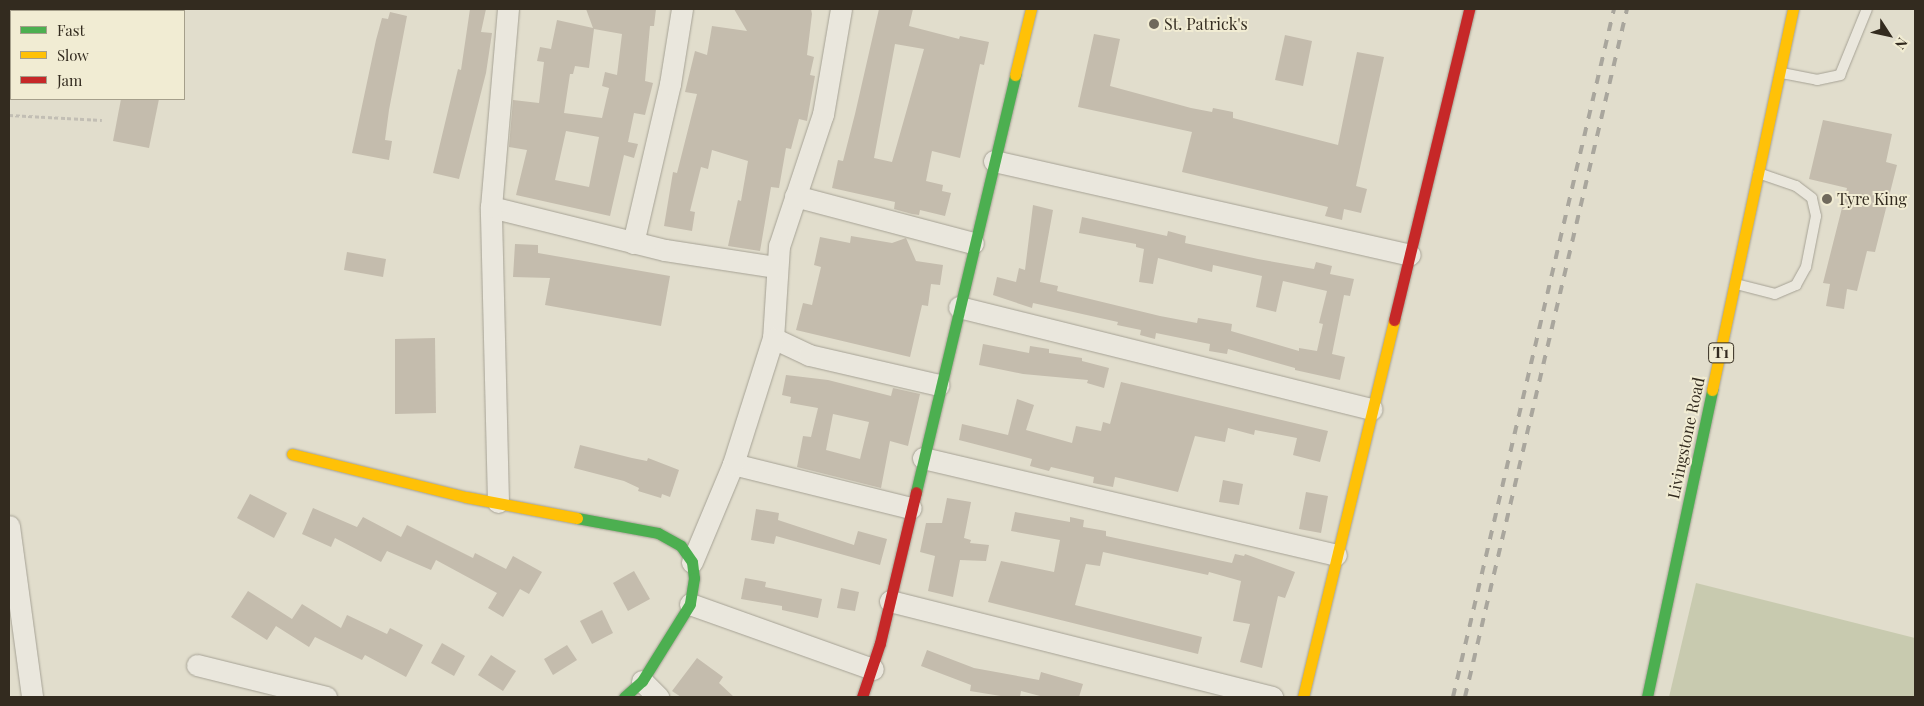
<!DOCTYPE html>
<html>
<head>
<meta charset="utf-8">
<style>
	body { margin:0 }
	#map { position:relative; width:1924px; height:706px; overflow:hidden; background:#e1ddcc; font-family:"Playfair Display",serif }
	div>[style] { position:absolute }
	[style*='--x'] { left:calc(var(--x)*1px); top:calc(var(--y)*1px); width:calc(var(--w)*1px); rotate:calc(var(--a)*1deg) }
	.cemetery>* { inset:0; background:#c8caaf }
	.building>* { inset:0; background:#c4bcad }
	.path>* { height:3px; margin-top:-1.5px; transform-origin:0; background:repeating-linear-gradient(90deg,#c2beb4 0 4px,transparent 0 6.5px) }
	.roads { filter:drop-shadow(0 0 1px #a6a295) drop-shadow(0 0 1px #a6a295) }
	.lane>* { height:10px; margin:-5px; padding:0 5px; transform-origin:5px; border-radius:5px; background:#eae7dd }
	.street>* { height:21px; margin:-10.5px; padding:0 10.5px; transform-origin:10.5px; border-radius:10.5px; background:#eae7dd }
	.fast>* { height:11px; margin:-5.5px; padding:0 5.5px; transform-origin:5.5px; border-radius:5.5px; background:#4caf50 }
	.slow>* { height:11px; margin:-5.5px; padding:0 5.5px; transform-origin:5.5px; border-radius:5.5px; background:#ffc107 }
	.jam>* { height:11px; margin:-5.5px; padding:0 5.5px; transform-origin:5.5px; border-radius:5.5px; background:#c62828 }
	.rail>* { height:4px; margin-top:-2px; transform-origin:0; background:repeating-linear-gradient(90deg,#a9a69d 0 9px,transparent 0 18px) }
	.dots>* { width:14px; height:14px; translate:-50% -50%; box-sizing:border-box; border:2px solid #f1ecd3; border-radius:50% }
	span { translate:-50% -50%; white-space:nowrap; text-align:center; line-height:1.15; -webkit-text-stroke:4px #f1ecd3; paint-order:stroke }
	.shield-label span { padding:1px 4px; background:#f1ecd3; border:1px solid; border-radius:4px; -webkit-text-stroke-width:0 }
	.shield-label { font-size:15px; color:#332b1f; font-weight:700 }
	.poi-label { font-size:16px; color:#332b1f }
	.left { translate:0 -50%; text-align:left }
	.street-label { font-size:16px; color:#332b1f }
	.frame { position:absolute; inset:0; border:10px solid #332b1f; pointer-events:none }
	.legend { position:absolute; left:10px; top:10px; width:175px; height:90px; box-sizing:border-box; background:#f1ecd3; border:1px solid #a59f8b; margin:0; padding:6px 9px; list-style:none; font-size:15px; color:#332b1f }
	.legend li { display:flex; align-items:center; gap:10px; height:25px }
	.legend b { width:25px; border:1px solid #a59f8b }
	.north { position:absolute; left:1864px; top:10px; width:50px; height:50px; -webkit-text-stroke:4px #f1ecd3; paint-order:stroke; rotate:125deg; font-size:14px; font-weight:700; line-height:20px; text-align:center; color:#332b1f }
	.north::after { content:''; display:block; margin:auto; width:18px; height:22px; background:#332b1f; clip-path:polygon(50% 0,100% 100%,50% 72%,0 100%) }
</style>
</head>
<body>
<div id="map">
	<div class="cemetery">
		<i style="clip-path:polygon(1696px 583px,1915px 638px,1915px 697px,1669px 697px)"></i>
	</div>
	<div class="building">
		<i style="clip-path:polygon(470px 9px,486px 9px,481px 32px,492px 33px,486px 73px,459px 179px,433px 173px,458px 69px,461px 70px)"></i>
		<i style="clip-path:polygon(evenodd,586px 9px,656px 9px,654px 26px,650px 26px,645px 81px,653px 83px,645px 115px,634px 113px,628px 142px,638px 144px,634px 158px,624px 155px,610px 216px,516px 195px,527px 150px,509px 147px,513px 100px,539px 103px,544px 62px,537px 61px,540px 47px,551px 49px,557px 20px,593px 28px,586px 9px,594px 29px,622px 34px,617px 75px,605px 72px,602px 86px,609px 88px,602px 118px,564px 113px,570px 74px,573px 74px,575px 66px,589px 68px,594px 29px,586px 9px,566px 131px,599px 137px,589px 187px,555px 180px,566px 131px)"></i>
		<i style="clip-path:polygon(734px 9px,811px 9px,812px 14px,807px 55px,814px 57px,810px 75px,815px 76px,807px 121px,799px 119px,791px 149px,786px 148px,779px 188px,771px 187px,760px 251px,728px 246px,738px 200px,741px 201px,748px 161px,712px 150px,708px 169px,701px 167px,690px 211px,695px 212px,692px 231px,664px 226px,673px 172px,677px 173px,697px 94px,685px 92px,695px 51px,707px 55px,712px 26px,747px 31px)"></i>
		<i style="clip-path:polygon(evenodd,879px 9px,913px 9px,909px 26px,959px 39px,960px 36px,989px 42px,984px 65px,980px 64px,960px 158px,932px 151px,926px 181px,943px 185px,942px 191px,951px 193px,945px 216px,920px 210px,919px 215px,912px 214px,894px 209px,895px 202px,832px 188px,838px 160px,843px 161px,855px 114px,879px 9px,895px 44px,924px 49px,892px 162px,874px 158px,895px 44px)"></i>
		<i style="clip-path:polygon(390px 12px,407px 16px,389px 110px,385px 140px,392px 141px,389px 160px,352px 153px,376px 40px,382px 18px,388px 19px)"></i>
		<i style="clip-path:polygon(1094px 34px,1120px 39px,1110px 86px,1191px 108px,1212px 112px,1213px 108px,1233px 112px,1233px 118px,1338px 145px,1357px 52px,1384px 57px,1356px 186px,1367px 189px,1361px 213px,1344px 209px,1342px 220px,1325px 216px,1328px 207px,1182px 172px,1192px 132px,1078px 107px)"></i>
		<i style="clip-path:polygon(1285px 35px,1312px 41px,1303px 86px,1275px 80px)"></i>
		<i style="clip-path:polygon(121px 99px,159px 99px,149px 148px,113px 141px)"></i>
		<i style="clip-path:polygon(1823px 120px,1892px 134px,1886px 162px,1897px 165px,1875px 252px,1867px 251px,1857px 291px,1847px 289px,1844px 309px,1826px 306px,1830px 284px,1823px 283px,1847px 188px,1809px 179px)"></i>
		<i style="clip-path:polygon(1033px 205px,1053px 210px,1040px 282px,1058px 286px,1057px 291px,1160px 316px,1197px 323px,1198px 318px,1232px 324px,1231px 331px,1299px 351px,1299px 348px,1317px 351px,1323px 324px,1319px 323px,1327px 291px,1283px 281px,1276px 312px,1256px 307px,1262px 276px,1213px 265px,1212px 272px,1158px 258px,1153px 284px,1139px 282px,1144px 249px,1136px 247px,1136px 244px,1079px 233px,1082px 217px,1167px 236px,1168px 231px,1186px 236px,1185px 243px,1258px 259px,1314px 269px,1316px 262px,1332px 266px,1330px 274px,1354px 279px,1350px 296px,1344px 295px,1332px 354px,1345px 357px,1340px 380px,1295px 370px,1295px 368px,1228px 349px,1227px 354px,1209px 351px,1210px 344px,1156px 333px,1155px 339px,1140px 335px,1141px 330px,1117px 325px,1118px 322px,1033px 303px,1032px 308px,993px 295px,997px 277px,1016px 282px,1019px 268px,1025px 270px)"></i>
		<i style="clip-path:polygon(851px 236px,892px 243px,906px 238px,916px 261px,943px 265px,940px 285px,931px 284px,928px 306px,922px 305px,910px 357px,796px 330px,803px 303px,812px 305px,821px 267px,814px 265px,820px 237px,850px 243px)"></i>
		<i style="clip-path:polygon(515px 244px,538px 245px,538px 253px,670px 276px,661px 326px,545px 305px,550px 278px,513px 277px)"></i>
		<i style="clip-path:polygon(347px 252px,386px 259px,383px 277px,344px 270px)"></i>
		<i style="clip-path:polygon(435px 338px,436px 413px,395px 414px,395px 339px)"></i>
		<i style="clip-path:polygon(983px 344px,1029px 353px,1030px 346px,1049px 349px,1049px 353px,1082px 358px,1082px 361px,1109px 368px,1104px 388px,1087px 383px,1088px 380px,1023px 374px,979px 365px)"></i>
		<i style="clip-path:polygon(evenodd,786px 375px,828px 380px,891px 396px,893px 388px,920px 394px,908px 446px,890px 441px,881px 488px,797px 467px,803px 436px,811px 437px,818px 408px,790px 403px,791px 397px,782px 395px,786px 375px,833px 414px,869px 422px,860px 459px,826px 450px,833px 414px)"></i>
		<i style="clip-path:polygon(1121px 382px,1328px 431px,1320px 462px,1293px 455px,1297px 438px,1255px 430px,1254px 435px,1228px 428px,1225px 442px,1195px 436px,1178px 492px,1115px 477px,1113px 487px,1093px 483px,1094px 477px,1051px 467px,1049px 471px,1030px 466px,1032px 459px,959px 440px,962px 424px,1008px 435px,1017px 399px,1034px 405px,1026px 430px,1072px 443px,1076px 426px,1101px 431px,1103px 422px,1110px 424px)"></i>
		<i style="clip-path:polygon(580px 445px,632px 458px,647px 461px,648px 458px,679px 470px,670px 497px,662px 494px,661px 498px,638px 491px,639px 488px,624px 481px,574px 468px)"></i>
		<i style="clip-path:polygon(1223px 480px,1243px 484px,1239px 505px,1219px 502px)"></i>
		<i style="clip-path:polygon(1306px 492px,1328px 496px,1321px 533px,1299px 529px)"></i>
		<i style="clip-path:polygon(250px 494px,287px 513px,274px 538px,237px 518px)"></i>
		<i style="clip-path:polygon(947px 498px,971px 502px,964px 538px,971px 540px,970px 543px,989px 545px,986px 561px,960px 560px,953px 597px,928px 591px,935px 556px,920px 552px,926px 523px,942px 523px)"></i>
		<i style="clip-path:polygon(313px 508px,357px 527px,363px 517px,401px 537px,407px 525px,473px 558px,475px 553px,506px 569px,513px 556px,542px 572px,529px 594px,520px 589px,503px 617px,488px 608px,497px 593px,436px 560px,431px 570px,387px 551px,381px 562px,335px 538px,331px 547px,302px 534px)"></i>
		<i style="clip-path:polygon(756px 509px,779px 513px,778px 520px,854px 545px,858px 531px,887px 539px,880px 565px,776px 536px,774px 544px,751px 540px)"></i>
		<i style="clip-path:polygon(1015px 512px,1070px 522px,1070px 517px,1084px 520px,1083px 527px,1106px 531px,1106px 536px,1232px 563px,1235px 554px,1244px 556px,1245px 554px,1295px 572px,1285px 598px,1278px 596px,1262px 668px,1240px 662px,1250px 624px,1233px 621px,1241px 581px,1209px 572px,1208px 575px,1103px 552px,1100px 566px,1086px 564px,1075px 605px,1202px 637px,1198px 654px,988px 602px,1001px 561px,1054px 572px,1060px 540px,1011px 531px)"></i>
		<i style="clip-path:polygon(634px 571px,650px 599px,628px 611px,613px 583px)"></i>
		<i style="clip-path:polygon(745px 578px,766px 582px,765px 587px,822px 599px,818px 618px,782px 610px,782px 606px,741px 599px)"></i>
		<i style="clip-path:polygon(841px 588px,859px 592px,855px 611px,837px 608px)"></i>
		<i style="clip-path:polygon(248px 591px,292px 619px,302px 604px,341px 628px,347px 615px,387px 634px,390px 628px,423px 645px,406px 677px,365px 655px,362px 660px,315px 637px,309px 647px,276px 626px,267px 640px,231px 617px)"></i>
		<i style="clip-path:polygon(602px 610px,613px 633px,592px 644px,580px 621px)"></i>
		<i style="clip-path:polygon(442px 643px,465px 656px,454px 676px,431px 663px)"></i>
		<i style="clip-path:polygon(567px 645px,577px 660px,553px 675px,544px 659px)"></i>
		<i style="clip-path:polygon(927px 650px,974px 668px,1039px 680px,1041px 672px,1083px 684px,1079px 697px,1044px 697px,1021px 691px,1020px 697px,1007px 697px,970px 691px,971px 685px,921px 666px)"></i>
		<i style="clip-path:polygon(491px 655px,516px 671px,503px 691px,478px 675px)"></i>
		<i style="clip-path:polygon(697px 658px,723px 677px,719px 683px,734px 697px,681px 697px,672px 691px)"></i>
	</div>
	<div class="path">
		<i style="--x:9;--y:115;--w:93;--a:3.1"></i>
	</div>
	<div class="roads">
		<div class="lane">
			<i style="--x:1782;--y:73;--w:36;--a:11"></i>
			<i style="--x:1817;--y:80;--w:24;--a:-12"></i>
			<i style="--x:1840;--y:75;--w:71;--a:-67.8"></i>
			<i style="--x:1736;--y:284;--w:40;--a:14.4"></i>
			<i style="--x:1775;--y:294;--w:23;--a:-23"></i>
			<i style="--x:1796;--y:285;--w:21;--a:-61"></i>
			<i style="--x:1806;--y:267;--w:52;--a:-78.9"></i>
			<i style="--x:1816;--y:216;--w:18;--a:-103"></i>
			<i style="--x:1812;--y:198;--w:20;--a:-143"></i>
			<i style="--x:1796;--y:186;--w:40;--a:-161.1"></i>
		</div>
		<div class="street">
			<i style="--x:841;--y:9;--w:107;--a:99.7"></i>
			<i style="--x:823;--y:114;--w:139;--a:108.4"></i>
			<i style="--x:779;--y:246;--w:92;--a:93.7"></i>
			<i style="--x:773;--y:338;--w:40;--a:25"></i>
			<i style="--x:809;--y:355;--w:133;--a:13"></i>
			<i style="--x:994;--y:161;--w:426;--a:12.7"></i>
			<i style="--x:795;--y:196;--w:184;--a:14.8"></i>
			<i style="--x:491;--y:207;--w:179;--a:13.9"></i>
			<i style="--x:665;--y:250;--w:111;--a:8.8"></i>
			<i style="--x:633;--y:243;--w:163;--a:-76.9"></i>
			<i style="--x:670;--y:84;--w:76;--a:-80.9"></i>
			<i style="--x:959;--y:307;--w:425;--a:13.9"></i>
			<i style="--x:923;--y:458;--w:424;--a:13.2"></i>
			<i style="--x:733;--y:464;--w:183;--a:13.9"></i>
			<i style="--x:498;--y:502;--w:295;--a:-91.4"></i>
			<i style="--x:491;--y:207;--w:199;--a:-85.1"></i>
			<i style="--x:9;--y:526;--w:173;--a:82.3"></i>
			<i style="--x:692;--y:562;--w:106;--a:-67.3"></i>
			<i style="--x:733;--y:464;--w:132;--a:-72.4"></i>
			<i style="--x:890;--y:601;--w:394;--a:14.1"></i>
			<i style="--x:690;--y:604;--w:194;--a:19.6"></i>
			<i style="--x:197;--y:665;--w:133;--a:13.9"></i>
			<i style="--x:642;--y:681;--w:23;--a:45"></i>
		</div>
		<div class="fast">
			<i style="--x:916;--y:492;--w:429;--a:-76.6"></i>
			<i style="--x:577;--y:518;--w:82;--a:10.5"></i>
			<i style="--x:658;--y:533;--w:26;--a:29"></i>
			<i style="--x:681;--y:546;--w:19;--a:55"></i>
			<i style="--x:692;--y:562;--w:16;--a:83"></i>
			<i style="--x:694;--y:578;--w:26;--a:99"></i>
			<i style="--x:690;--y:604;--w:91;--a:121.9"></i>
			<i style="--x:642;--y:681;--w:24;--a:138"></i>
			<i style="--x:1647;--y:697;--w:314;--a:-78"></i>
		</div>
		<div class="slow">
			<i style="--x:1015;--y:75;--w:68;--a:-76.4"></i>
			<i style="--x:1712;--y:390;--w:390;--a:-78"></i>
			<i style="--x:292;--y:454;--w:179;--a:13.9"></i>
			<i style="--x:466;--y:497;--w:113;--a:10.7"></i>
			<i style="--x:1303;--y:697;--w:388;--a:-76.4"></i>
		</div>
		<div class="jam">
			<i style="--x:1394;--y:320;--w:320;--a:-76.4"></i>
			<i style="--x:862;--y:697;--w:57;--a:-71.6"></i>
			<i style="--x:880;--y:643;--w:155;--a:-76.6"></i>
		</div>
	</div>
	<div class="rail">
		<i style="--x:1453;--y:697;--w:707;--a:-76.83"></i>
		<i style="--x:1465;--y:697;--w:707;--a:-76.75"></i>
	</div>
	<div class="dots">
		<i style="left:1154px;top:24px;background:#70695c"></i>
		<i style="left:1827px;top:199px;background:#70695c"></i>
	</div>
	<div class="shield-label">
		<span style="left:1721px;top:353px">T1</span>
	</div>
	<div class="poi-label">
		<span class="left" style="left:1164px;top:24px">St. Patrick's</span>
		<span class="left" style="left:1837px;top:199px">Tyre King</span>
	</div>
	<div class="street-label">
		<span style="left:1686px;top:438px;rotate:-78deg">Livingstone Road</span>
	</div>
	<div class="frame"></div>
	<ul class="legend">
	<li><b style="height:6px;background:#4caf50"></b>Fast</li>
	<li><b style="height:6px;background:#ffc107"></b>Slow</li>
	<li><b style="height:6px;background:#c62828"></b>Jam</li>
	</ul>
	<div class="north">N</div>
</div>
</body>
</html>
